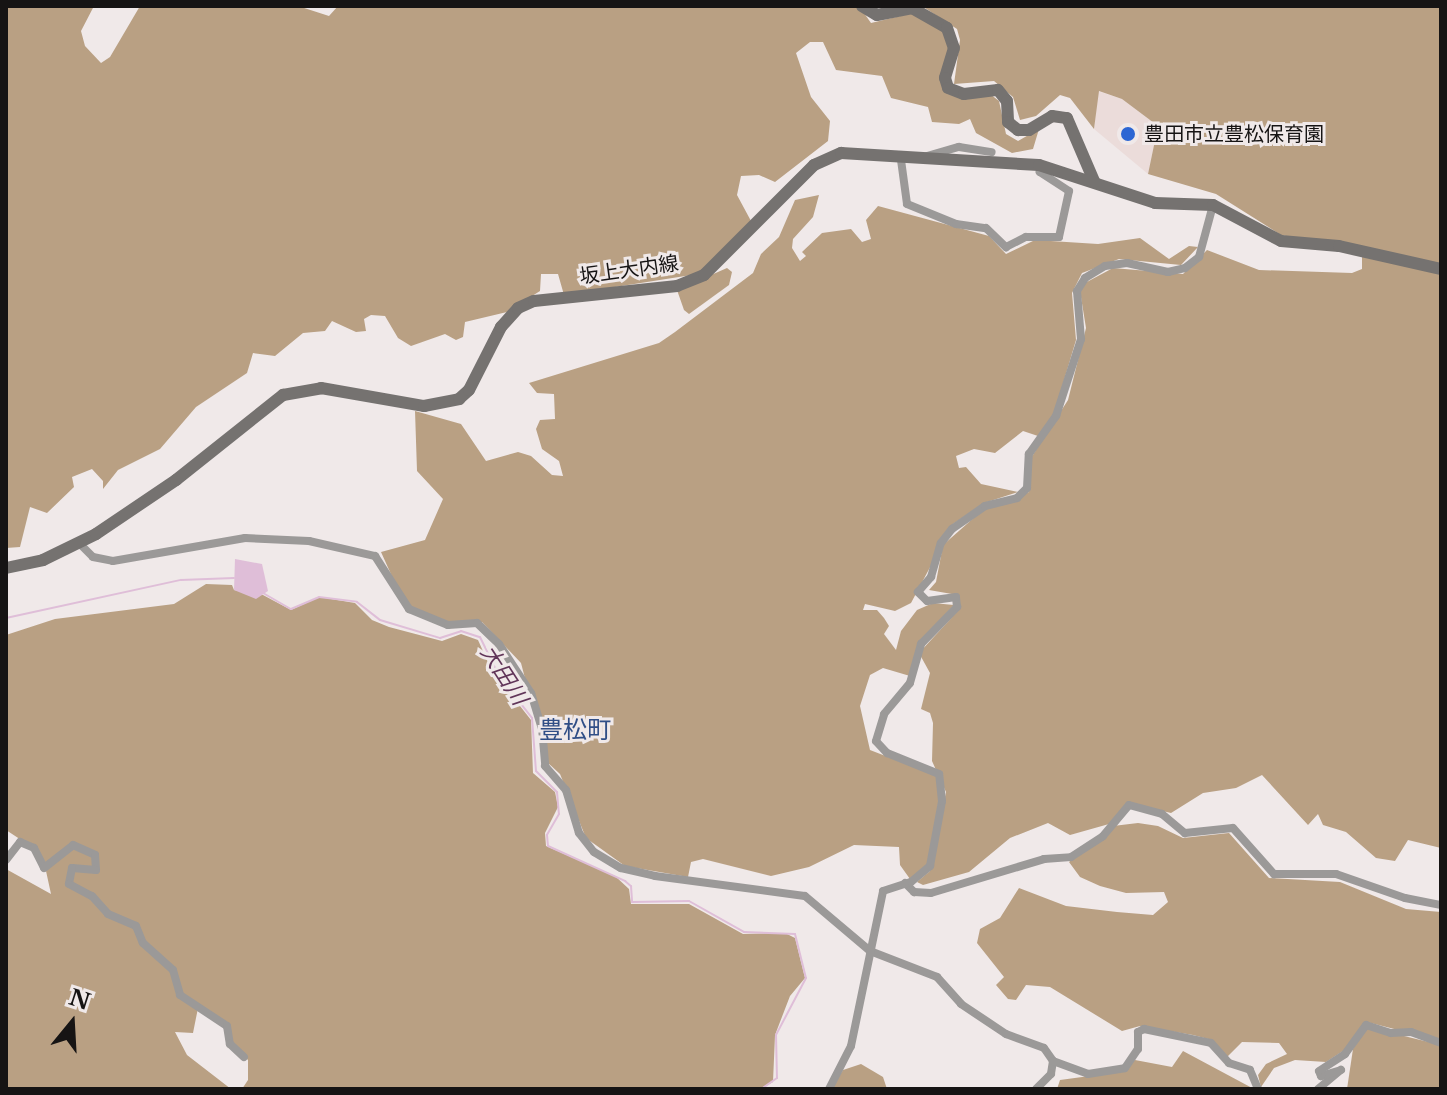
<!DOCTYPE html>
<html>
<head>
<meta charset="utf-8">
<style>
	body { margin:0 }
	#map { position:relative; width:1447px; height:1095px; overflow:hidden; background:#f0e9e9; font-family:"Libre Baskerville","Noto Sans JP",serif }
	div>[style] { position:absolute }
	[style*='--x'] { left:calc(var(--x)*1px); top:calc(var(--y)*1px); width:calc(var(--w)*1px); rotate:calc(var(--a)*1deg) }
	.built>* { inset:0; background:#ebdcda }
	.forest>* { inset:0; background:#b9a083 }
	.water>* { inset:0; background:#dfbed8 }
	.stream>* { height:2px; margin:-1px; padding:0 1px; transform-origin:1px; border-radius:1px; background:#dfbed8 }
	.minor>* { height:8px; margin:-4px; padding:0 4px; transform-origin:4px; border-radius:4px; background:#9b9998 }
	.secondary>* { height:12px; margin:-6px; padding:0 6px; transform-origin:6px; border-radius:6px; background:#757270 }
	.dots>* { width:22px; height:22px; translate:-50% -50%; box-sizing:border-box; border:4px solid #f0e9e9; border-radius:50% }
	span { translate:-50% -50%; white-space:nowrap; text-align:center; line-height:1.15; -webkit-text-stroke:6px #f0e9e9; paint-order:stroke }
	.poi-label { font-size:20px; color:#161414 }
	.left { translate:0 -50%; text-align:left }
	.street-label { font-size:20px; color:#161414 }
	.water-label { font-size:22px; color:#613559; font-style:italic }
	.quarter-label { font-size:24px; color:#304e86 }
	.frame { position:absolute; inset:0; border:8px solid #161414; pointer-events:none }
	.north { position:absolute; left:32px; top:983px; width:80px; height:80px; -webkit-text-stroke:6px #f0e9e9; paint-order:stroke; rotate:18deg; font-size:22px; font-weight:700; line-height:32px; text-align:center; color:#161414 }
	.north::after { content:''; display:block; margin:auto; width:28px; height:36px; background:#161414; clip-path:polygon(50% 0,100% 100%,50% 72%,0 100%) }
</style>
</head>
<body>
<div id="map">
	<div class="built">
		<i style="clip-path:polygon(1098px 91px,1122px 99px,1158px 126px,1148px 174px,1094px 129px)"></i>
	</div>
	<div class="forest">
		<i style="clip-path:polygon(6px 6px,94px 6px,81px 31px,85px 46px,101px 63px,110px 57px,140px 6px,298px 6px,329px 16px,338px 6px,859px 6px,871px 23px,913px 13px,941px 27px,950px 47px,943px 87px,962px 98px,990px 94px,999px 101px,1006px 134px,1018px 141px,1039px 129px,1033px 149px,1012px 153px,976px 133px,970px 119px,959px 124px,932px 122px,928px 107px,891px 98px,882px 76px,836px 70px,823px 42px,810px 42px,796px 53px,811px 97px,830px 121px,828px 141px,775px 182px,759px 175px,741px 176px,737px 195px,751px 221px,698px 274px,564px 295px,558px 274px,541px 274px,540px 291px,507px 312px,465px 322px,463px 337px,456px 340px,445px 334px,411px 346px,398px 338px,385px 316px,371px 315px,364px 319px,366px 331px,356px 332px,332px 321px,325px 331px,303px 333px,275px 356px,253px 353px,247px 373px,196px 407px,160px 449px,118px 470px,103px 489px,103px 481px,92px 469px,72px 477px,74px 487px,47px 513px,30px 507px,20px 547px,6px 548px)"></i>
		<i style="clip-path:polygon(922px 6px,1441px 6px,1441px 266px,1281px 235px,1216px 194px,1148px 174px,1158px 126px,1122px 99px,1099px 91px,1094px 129px,1070px 98px,1060px 95px,1036px 116px,1020px 120px,1013px 97px,994px 81px,954px 84px,960px 40px,957px 29px)"></i>
		<i style="clip-path:polygon(819px 195px,813px 217px,793px 239px,792px 248px,800px 261px,806px 256px,802px 252px,822px 233px,851px 229px,862px 242px,871px 239px,866px 220px,878px 206px,989px 236px,1006px 254px,1035px 240px,1098px 244px,1140px 238px,1169px 259px,1189px 246px,1198px 247px,1181px 265px,1119px 259px,1082px 273px,1072px 293px,1076px 340px,1054px 414px,1038px 436px,1023px 431px,995px 453px,974px 449px,956px 456px,959px 468px,966px 467px,981px 484px,1018px 492px,984px 503px,953px 524px,911px 603px,895px 611px,865px 604px,863px 610px,877px 610px,884px 618px,889px 626px,884px 634px,896px 650px,901px 631px,917px 610px,933px 603px,954px 605px,919px 643px,910px 676px,883px 668px,870px 675px,860px 706px,870px 750px,937px 776px,941px 786px,928px 866px,910px 879px,900px 865px,899px 847px,854px 845px,809px 867px,771px 876px,703px 859px,691px 862px,688px 877px,625px 866px,586px 838px,560px 774px,547px 762px,521px 663px,482px 622px,449px 622px,412px 607px,399px 592px,381px 552px,425px 540px,443px 499px,417px 471px,415px 411px,461px 424px,486px 461px,518px 452px,531px 456px,552px 475px,563px 476px,559px 461px,542px 449px,536px 429px,540px 420px,555px 419px,554px 394px,537px 393px,529px 383px,659px 343px,675px 332px,753px 273px,761px 254px,779px 237px,795px 200px)"></i>
		<i style="clip-path:polygon(1207px 250px,1259px 270px,1352px 273px,1362px 269px,1362px 255px,1441px 271px,1441px 848px,1408px 840px,1395px 861px,1376px 858px,1346px 832px,1323px 825px,1318px 814px,1308px 825px,1262px 775px,1236px 788px,1203px 793px,1171px 813px,1129px 803px,1109px 824px,1070px 835px,1048px 823px,1010px 838px,969px 872px,923px 885px,917px 882px,930px 871px,946px 792px,932px 761px,933px 723px,930px 713px,921px 709px,930px 673px,919px 653px,956px 613px,952px 594px,929px 590px,936px 582px,943px 545px,985px 508px,1029px 492px,1031px 458px,1068px 400px,1086px 328px,1080px 291px,1085px 283px,1113px 268px,1183px 274px)"></i>
		<i style="clip-path:polygon(727px 268px,732px 272px,729px 285px,689px 314px,684px 310px,677px 290px)"></i>
		<i style="clip-path:polygon(206px 584px,232px 585px,234px 590px,263px 595px,291px 610px,319px 597px,355px 603px,372px 620px,389px 627px,442px 641px,461px 634px,478px 640px,491px 669px,531px 720px,533px 773px,555px 792px,558px 807px,545px 833px,546px 846px,615px 876px,629px 889px,631px 904px,689px 904px,743px 934px,785px 933px,795px 938px,805px 978px,790px 996px,775px 1035px,773px 1082px,760px 1089px,242px 1089px,248px 1080px,248px 1060px,231px 1044px,229px 1030px,180px 994px,177px 977px,143px 941px,137px 925px,112px 915px,74px 886px,69px 872px,98px 869px,94px 852px,79px 844px,47px 865px,38px 851px,6px 830px,6px 635px,55px 619px,174px 604px)"></i>
		<i style="clip-path:polygon(1138px 823px,1158px 826px,1183px 838px,1229px 833px,1269px 878px,1340px 882px,1406px 909px,1441px 912px,1441px 1041px,1367px 1022px,1349px 1047px,1326px 1062px,1295px 1060px,1274px 1068px,1261px 1087px,1258px 1075px,1266px 1064px,1287px 1054px,1279px 1043px,1242px 1042px,1227px 1057px,1212px 1040px,1193px 1035px,1140px 1026px,1122px 1031px,1050px 987px,1026px 985px,1016px 1000px,1008px 999px,996px 985px,1004px 977px,977px 943px,980px 929px,1000px 918px,1019px 888px,1066px 906px,1117px 912px,1153px 915px,1168px 902px,1164px 892px,1126px 893px,1100px 886px,1080px 877px,1069px 862px,1113px 826px)"></i>
		<i style="clip-path:polygon(69px 848px,92px 855px,96px 867px,71px 866px,67px 883px,87px 894px,103px 912px,125px 919px,172px 971px,176px 987px,198px 1008px,193px 1033px,175px 1032px,187px 1055px,231px 1089px,6px 1089px,6px 869px,51px 894px,46px 871px)"></i>
		<i style="clip-path:polygon(1367px 1027px,1441px 1045px,1441px 1089px,1347px 1089px,1353px 1049px)"></i>
		<i style="clip-path:polygon(1183px 1051px,1254px 1089px,1057px 1089px,1060px 1080px,1119px 1072px,1135px 1060px,1172px 1067px)"></i>
		<i style="clip-path:polygon(861px 1064px,883px 1077px,887px 1089px,831px 1089px,843px 1070px)"></i>
	</div>
	<div class="water">
		<i style="clip-path:polygon(235px 559px,262px 564px,268px 591px,256px 599px,234px 590px)"></i>
	</div>
	<div class="stream">
		<i style="--x:263;--y:593;--w:32;--a:30"></i>
		<i style="--x:291;--y:609;--w:30;--a:-23"></i>
		<i style="--x:319;--y:597;--w:38;--a:7"></i>
		<i style="--x:357;--y:602;--w:29;--a:38"></i>
		<i style="--x:380;--y:620;--w:63;--a:16.7"></i>
		<i style="--x:440;--y:638;--w:22;--a:-18"></i>
		<i style="--x:461;--y:631;--w:20;--a:18"></i>
		<i style="--x:480;--y:637;--w:43;--a:64"></i>
		<i style="--x:499;--y:676;--w:53;--a:51.8"></i>
		<i style="--x:532;--y:718;--w:53;--a:85.7"></i>
		<i style="--x:536;--y:771;--w:30;--a:45"></i>
		<i style="--x:557;--y:792;--w:22;--a:85"></i>
		<i style="--x:559;--y:814;--w:24;--a:120"></i>
		<i style="--x:547;--y:835;--w:11;--a:85"></i>
		<i style="--x:548;--y:846;--w:85;--a:24.4"></i>
		<i style="--x:625;--y:881;--w:8;--a:40"></i>
		<i style="--x:631;--y:886;--w:16;--a:86"></i>
		<i style="--x:632;--y:902;--w:57;--a:-1"></i>
		<i style="--x:689;--y:901;--w:63;--a:29.4"></i>
		<i style="--x:744;--y:932;--w:51;--a:2.2"></i>
		<i style="--x:795;--y:934;--w:45;--a:76"></i>
		<i style="--x:806;--y:978;--w:64;--a:117.8"></i>
		<i style="--x:776;--y:1035;--w:43;--a:88.7"></i>
		<i style="--x:777;--y:1078;--w:19;--a:145"></i>
		<i style="--x:6;--y:618;--w:179;--a:-12.3"></i>
		<i style="--x:181;--y:580;--w:53;--a:-2.2"></i>
	</div>
	<div class="minor">
		<i style="--x:927;--y:156;--w:33;--a:-16"></i>
		<i style="--x:959;--y:147;--w:33;--a:9"></i>
		<i style="--x:901;--y:160;--w:44;--a:82.2"></i>
		<i style="--x:907;--y:204;--w:53;--a:22.2"></i>
		<i style="--x:956;--y:224;--w:30;--a:8"></i>
		<i style="--x:986;--y:228;--w:28;--a:44"></i>
		<i style="--x:1006;--y:247;--w:22;--a:-27"></i>
		<i style="--x:1026;--y:237;--w:33;--a:0"></i>
		<i style="--x:1059;--y:237;--w:47;--a:-77.7"></i>
		<i style="--x:1069;--y:191;--w:35;--a:-147"></i>
		<i style="--x:1040;--y:172;--w:7;--a:-98"></i>
		<i style="--x:80;--y:544;--w:18;--a:45"></i>
		<i style="--x:93;--y:557;--w:20;--a:11"></i>
		<i style="--x:113;--y:561;--w:134;--a:-9.9"></i>
		<i style="--x:245;--y:538;--w:64;--a:2.7"></i>
		<i style="--x:309;--y:541;--w:68;--a:12.8"></i>
		<i style="--x:375;--y:556;--w:63;--a:57.3"></i>
		<i style="--x:409;--y:609;--w:42;--a:22.3"></i>
		<i style="--x:448;--y:625;--w:29;--a:-4"></i>
		<i style="--x:477;--y:623;--w:30;--a:44"></i>
		<i style="--x:499;--y:644;--w:59;--a:56.9"></i>
		<i style="--x:531;--y:693;--w:37;--a:73"></i>
		<i style="--x:542;--y:728;--w:38;--a:85"></i>
		<i style="--x:545;--y:766;--w:32;--a:49"></i>
		<i style="--x:566;--y:790;--w:45;--a:73.2"></i>
		<i style="--x:579;--y:833;--w:24;--a:52"></i>
		<i style="--x:594;--y:852;--w:31;--a:31"></i>
		<i style="--x:621;--y:868;--w:35;--a:13"></i>
		<i style="--x:655;--y:876;--w:151;--a:7.6"></i>
		<i style="--x:805;--y:896;--w:85;--a:40.2"></i>
		<i style="--x:870;--y:951;--w:72;--a:21.2"></i>
		<i style="--x:937;--y:977;--w:36;--a:48"></i>
		<i style="--x:961;--y:1004;--w:54;--a:33.7"></i>
		<i style="--x:1006;--y:1034;--w:40;--a:20.2"></i>
		<i style="--x:1044;--y:1048;--w:16;--a:55"></i>
		<i style="--x:1053;--y:1061;--w:13;--a:99"></i>
		<i style="--x:1051;--y:1074;--w:21;--a:135"></i>
		<i style="--x:6;--y:860;--w:23;--a:-52"></i>
		<i style="--x:20;--y:842;--w:15;--a:23"></i>
		<i style="--x:34;--y:848;--w:22;--a:63"></i>
		<i style="--x:44;--y:868;--w:37;--a:-38"></i>
		<i style="--x:73;--y:845;--w:24;--a:24"></i>
		<i style="--x:95;--y:855;--w:15;--a:86"></i>
		<i style="--x:96;--y:870;--w:24;--a:-175"></i>
		<i style="--x:72;--y:868;--w:16;--a:101"></i>
		<i style="--x:69;--y:884;--w:26;--a:28"></i>
		<i style="--x:92;--y:896;--w:24;--a:48"></i>
		<i style="--x:108;--y:914;--w:30;--a:23"></i>
		<i style="--x:136;--y:926;--w:18;--a:68"></i>
		<i style="--x:143;--y:943;--w:40;--a:42"></i>
		<i style="--x:173;--y:970;--w:26;--a:74"></i>
		<i style="--x:180;--y:995;--w:56;--a:33.4"></i>
		<i style="--x:227;--y:1026;--w:18;--a:81"></i>
		<i style="--x:230;--y:1044;--w:19;--a:43"></i>
		<i style="--x:905;--y:883;--w:13;--a:45"></i>
		<i style="--x:914;--y:892;--w:17;--a:3"></i>
		<i style="--x:931;--y:893;--w:118;--a:-16.7"></i>
		<i style="--x:1044;--y:859;--w:27;--a:-4"></i>
		<i style="--x:1071;--y:857;--w:38;--a:-33"></i>
		<i style="--x:1103;--y:836;--w:40;--a:-50"></i>
		<i style="--x:1129;--y:805;--w:34;--a:15"></i>
		<i style="--x:1162;--y:814;--w:30;--a:40"></i>
		<i style="--x:1185;--y:833;--w:48;--a:-5.9"></i>
		<i style="--x:1233;--y:828;--w:62;--a:48.3"></i>
		<i style="--x:1274;--y:874;--w:62;--a:0"></i>
		<i style="--x:1336;--y:874;--w:73;--a:19.2"></i>
		<i style="--x:1405;--y:898;--w:37;--a:11"></i>
		<i style="--x:1053;--y:1061;--w:37;--a:20"></i>
		<i style="--x:1088;--y:1074;--w:37;--a:-9"></i>
		<i style="--x:1125;--y:1068;--w:23;--a:-56"></i>
		<i style="--x:1138;--y:1049;--w:17;--a:-90"></i>
		<i style="--x:1138;--y:1032;--w:7;--a:-27"></i>
		<i style="--x:1144;--y:1029;--w:68;--a:11.8"></i>
		<i style="--x:1211;--y:1043;--w:27;--a:48"></i>
		<i style="--x:1229;--y:1063;--w:22;--a:18"></i>
		<i style="--x:1250;--y:1070;--w:21;--a:67"></i>
		<i style="--x:829;--y:1089;--w:48;--a:-62.9"></i>
		<i style="--x:851;--y:1046;--w:158;--a:-78.3"></i>
		<i style="--x:883;--y:891;--w:29;--a:-18"></i>
		<i style="--x:911;--y:882;--w:25;--a:-40"></i>
		<i style="--x:930;--y:866;--w:66;--a:-79.5"></i>
		<i style="--x:942;--y:801;--w:27;--a:-96"></i>
		<i style="--x:939;--y:774;--w:56;--a:-158"></i>
		<i style="--x:887;--y:753;--w:16;--a:-133"></i>
		<i style="--x:876;--y:741;--w:28;--a:-73"></i>
		<i style="--x:884;--y:714;--w:40;--a:-50"></i>
		<i style="--x:910;--y:683;--w:41;--a:-74.2"></i>
		<i style="--x:921;--y:644;--w:52;--a:-45.8"></i>
		<i style="--x:957;--y:607;--w:10;--a:-96"></i>
		<i style="--x:956;--y:597;--w:29;--a:172"></i>
		<i style="--x:927;--y:601;--w:13;--a:-135"></i>
		<i style="--x:918;--y:592;--w:20;--a:-49"></i>
		<i style="--x:931;--y:577;--w:35;--a:-74"></i>
		<i style="--x:941;--y:543;--w:18;--a:-52"></i>
		<i style="--x:952;--y:529;--w:40;--a:-34.9"></i>
		<i style="--x:985;--y:506;--w:33;--a:-14"></i>
		<i style="--x:1017;--y:498;--w:14;--a:-45"></i>
		<i style="--x:1027;--y:488;--w:34;--a:-87"></i>
		<i style="--x:1029;--y:454;--w:47;--a:-54.6"></i>
		<i style="--x:1056;--y:416;--w:81;--a:-72"></i>
		<i style="--x:1081;--y:339;--w:48;--a:-94.8"></i>
		<i style="--x:1077;--y:291;--w:15;--a:-58"></i>
		<i style="--x:1085;--y:278;--w:23;--a:-31"></i>
		<i style="--x:1105;--y:266;--w:22;--a:-8"></i>
		<i style="--x:1127;--y:263;--w:42;--a:12.4"></i>
		<i style="--x:1168;--y:272;--w:17;--a:-13"></i>
		<i style="--x:1185;--y:268;--w:18;--a:-38"></i>
		<i style="--x:1199;--y:257;--w:54;--a:-74.9"></i>
		<i style="--x:1318;--y:1089;--w:30;--a:-40"></i>
		<i style="--x:1341;--y:1070;--w:21;--a:163"></i>
		<i style="--x:1321;--y:1076;--w:5;--a:-112"></i>
		<i style="--x:1319;--y:1071;--w:31;--a:-33"></i>
		<i style="--x:1345;--y:1054;--w:36;--a:-54"></i>
		<i style="--x:1366;--y:1025;--w:26;--a:18"></i>
		<i style="--x:1391;--y:1033;--w:20;--a:-3"></i>
		<i style="--x:1411;--y:1032;--w:32;--a:20"></i>
	</div>
	<div class="secondary">
		<i style="--x:862;--y:6;--w:17;--a:31"></i>
		<i style="--x:877;--y:15;--w:36;--a:-11"></i>
		<i style="--x:912;--y:8;--w:40;--a:29.7"></i>
		<i style="--x:947;--y:28;--w:21;--a:71"></i>
		<i style="--x:954;--y:48;--w:31;--a:107"></i>
		<i style="--x:945;--y:78;--w:10;--a:73"></i>
		<i style="--x:948;--y:88;--w:17;--a:21"></i>
		<i style="--x:964;--y:94;--w:34;--a:-7"></i>
		<i style="--x:998;--y:90;--w:14;--a:51"></i>
		<i style="--x:1007;--y:101;--w:21;--a:87"></i>
		<i style="--x:1008;--y:122;--w:13;--a:39"></i>
		<i style="--x:1018;--y:130;--w:11;--a:0"></i>
		<i style="--x:1029;--y:130;--w:27;--a:-31"></i>
		<i style="--x:1052;--y:116;--w:15;--a:8"></i>
		<i style="--x:1067;--y:118;--w:69;--a:66.8"></i>
		<i style="--x:6;--y:568;--w:38;--a:-12"></i>
		<i style="--x:43;--y:560;--w:59;--a:-26.1"></i>
		<i style="--x:96;--y:534;--w:97;--a:-34"></i>
		<i style="--x:176;--y:480;--w:137;--a:-38.5"></i>
		<i style="--x:283;--y:395;--w:39;--a:-10"></i>
		<i style="--x:321;--y:388;--w:105;--a:9.9"></i>
		<i style="--x:424;--y:406;--w:36;--a:-11"></i>
		<i style="--x:459;--y:399;--w:13;--a:-42"></i>
		<i style="--x:469;--y:390;--w:71;--a:-63.1"></i>
		<i style="--x:501;--y:327;--w:25;--a:-48"></i>
		<i style="--x:518;--y:308;--w:17;--a:-24"></i>
		<i style="--x:534;--y:301;--w:144;--a:-6"></i>
		<i style="--x:677;--y:286;--w:29;--a:-22"></i>
		<i style="--x:704;--y:275;--w:156;--a:-45"></i>
		<i style="--x:814;--y:165;--w:30;--a:-24"></i>
		<i style="--x:841;--y:153;--w:198;--a:3.5"></i>
		<i style="--x:1039;--y:165;--w:122;--a:18.1"></i>
		<i style="--x:1155;--y:203;--w:58;--a:2"></i>
		<i style="--x:1213;--y:205;--w:77;--a:27.9"></i>
		<i style="--x:1281;--y:241;--w:58;--a:4.9"></i>
		<i style="--x:1339;--y:246;--w:105;--a:12.7"></i>
	</div>
	<div class="dots">
		<i style="left:1128px;top:134px;background:#2c66d3"></i>
	</div>
	<div class="poi-label">
		<span class="left" style="left:1144px;top:134px">豊田市立豊松保育園</span>
	</div>
	<div class="street-label">
		<span style="left:629px;top:270px;rotate:-8deg">坂上大内線</span>
	</div>
	<div class="water-label">
		<span style="left:504px;top:675px;rotate:57deg">大田川</span>
	</div>
	<div class="quarter-label">
		<span style="left:575px;top:730px">豊松町</span>
	</div>
	<div class="frame"></div>
	<div class="north">N</div>
</div>
</body>
</html>
